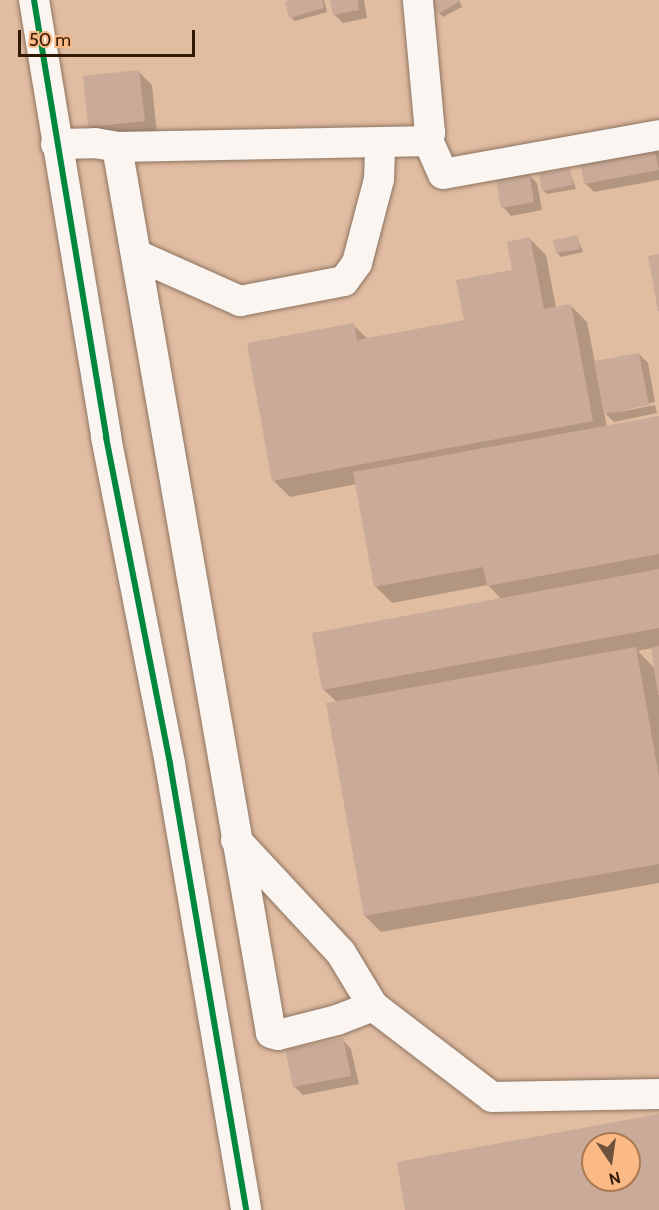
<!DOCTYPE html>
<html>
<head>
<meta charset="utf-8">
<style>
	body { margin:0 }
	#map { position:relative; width:659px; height:1210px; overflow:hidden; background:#e0bca1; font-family:Cabin,sans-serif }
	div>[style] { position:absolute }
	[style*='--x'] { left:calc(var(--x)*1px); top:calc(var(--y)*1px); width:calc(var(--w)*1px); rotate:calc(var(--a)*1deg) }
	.shadow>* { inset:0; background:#0003 }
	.building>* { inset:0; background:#caab99 }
	.roads { filter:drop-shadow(0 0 2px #8d7460) drop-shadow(0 0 2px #8d7460) }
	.minor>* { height:30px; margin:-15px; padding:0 15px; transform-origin:15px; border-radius:15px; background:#faf5f1 }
	.cycleway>* { height:6px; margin:-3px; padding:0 3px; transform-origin:3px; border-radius:3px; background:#00873e }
	span { translate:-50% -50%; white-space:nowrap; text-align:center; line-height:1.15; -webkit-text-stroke:4.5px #fbb986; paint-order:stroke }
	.north { position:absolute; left:581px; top:1132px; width:60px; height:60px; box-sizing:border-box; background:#fbb986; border:2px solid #aa7952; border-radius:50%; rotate:167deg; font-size:16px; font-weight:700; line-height:24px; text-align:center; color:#311904 }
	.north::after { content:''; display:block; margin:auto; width:21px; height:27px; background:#6e523b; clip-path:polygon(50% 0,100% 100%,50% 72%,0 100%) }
	.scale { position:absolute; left:18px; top:30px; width:177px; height:27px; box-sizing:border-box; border:3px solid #311904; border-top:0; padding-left:8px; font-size:18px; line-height:21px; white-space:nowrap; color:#311904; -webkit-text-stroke:4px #fbb986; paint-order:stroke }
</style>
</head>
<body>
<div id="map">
	<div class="shadow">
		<i style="clip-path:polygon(296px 0,324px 0,327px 12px,295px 21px,291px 17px)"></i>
		<i style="clip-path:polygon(331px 0,364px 0,367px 18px,343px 23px,334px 14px)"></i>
		<i style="clip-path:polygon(441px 0,459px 0,462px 7px,443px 17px,439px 13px)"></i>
		<i style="clip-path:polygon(139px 72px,152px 85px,157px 134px,103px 139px,90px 127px)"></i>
		<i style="clip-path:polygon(654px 148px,659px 153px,659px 180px,594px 192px,585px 183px)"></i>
		<i style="clip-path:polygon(569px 169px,576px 189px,547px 194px,543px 190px)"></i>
		<i style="clip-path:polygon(528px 174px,537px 183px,542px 210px,511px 216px,503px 207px)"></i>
		<i style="clip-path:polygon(577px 237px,583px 252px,561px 257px,557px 253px)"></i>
		<i style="clip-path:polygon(evenodd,530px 239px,546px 255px,556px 308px,571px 306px,587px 322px,595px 363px,639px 354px,648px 363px,655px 402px,610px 414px,655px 405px,657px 413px,614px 422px,604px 412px,607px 427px,659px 417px,659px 883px,381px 932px,365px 916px,337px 702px,323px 689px,502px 600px,488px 585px,392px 603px,375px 586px,357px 484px,290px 497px,274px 481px,353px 325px,368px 339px,466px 321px,514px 271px,530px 239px,652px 648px,655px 669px,638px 651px,652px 648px)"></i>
		<i style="clip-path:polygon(343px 1040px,351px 1049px,359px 1084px,303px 1095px,294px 1086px)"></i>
	</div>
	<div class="building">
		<i style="clip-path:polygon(290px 0,322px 0,324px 8px,289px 18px,285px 2px)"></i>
		<i style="clip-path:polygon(330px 0,358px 0,359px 10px,333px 15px)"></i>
		<i style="clip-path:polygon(438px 0,458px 0,459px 2px,438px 14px,432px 3px)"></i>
		<i style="clip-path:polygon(139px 70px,145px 121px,88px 127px,83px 76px)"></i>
		<i style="clip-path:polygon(654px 147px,659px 170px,584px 184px,580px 161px)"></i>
		<i style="clip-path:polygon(570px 168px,573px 185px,542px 191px,539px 174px)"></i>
		<i style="clip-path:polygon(529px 172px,534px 202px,501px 208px,496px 179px)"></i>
		<i style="clip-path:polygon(578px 235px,580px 249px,556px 253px,553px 240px)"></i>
		<i style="clip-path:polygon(530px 237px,544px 309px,571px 304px,593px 421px,272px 481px,247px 343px,354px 323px,357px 340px,464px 320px,456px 280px,512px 270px,507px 242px)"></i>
		<i style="clip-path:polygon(659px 254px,659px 311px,658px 311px,648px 256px)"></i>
		<i style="clip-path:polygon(639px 353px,649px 405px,604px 414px,594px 361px)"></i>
		<i style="clip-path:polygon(659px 416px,659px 554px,487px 586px,483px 567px,374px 587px,353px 472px)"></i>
		<i style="clip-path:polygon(659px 569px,659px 628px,322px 690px,312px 633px)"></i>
		<i style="clip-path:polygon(659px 646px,659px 695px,658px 695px,651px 648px)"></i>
		<i style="clip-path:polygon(636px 647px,659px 777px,659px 864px,364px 916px,326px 703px)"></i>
		<i style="clip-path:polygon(343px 1038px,351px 1076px,293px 1087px,285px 1050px)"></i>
		<i style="clip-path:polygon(evenodd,659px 1114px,659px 1210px,405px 1210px,397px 1162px,659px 1114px,593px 1144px,629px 1144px,629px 1180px,593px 1180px,593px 1144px)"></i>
	</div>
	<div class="roads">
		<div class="minor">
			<i style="--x:34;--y:0;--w:443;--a:80.6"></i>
			<i style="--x:106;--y:437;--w:333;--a:78.9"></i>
			<i style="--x:170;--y:764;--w:452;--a:80.3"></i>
			<i style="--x:427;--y:138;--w:39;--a:66"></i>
			<i style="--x:443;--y:174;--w:219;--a:-10.2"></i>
			<i style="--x:56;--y:144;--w:39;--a:-1"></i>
			<i style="--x:95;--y:143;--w:22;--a:10"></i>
			<i style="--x:117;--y:147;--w:303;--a:-1.1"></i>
			<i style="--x:420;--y:141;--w:13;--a:-39"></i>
			<i style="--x:430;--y:133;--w:134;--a:-95.2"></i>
			<i style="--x:117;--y:147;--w:899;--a:80.14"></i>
			<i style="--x:271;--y:1033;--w:7;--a:16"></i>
			<i style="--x:278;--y:1035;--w:61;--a:-14.3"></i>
			<i style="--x:337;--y:1020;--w:39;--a:-21"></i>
			<i style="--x:373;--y:1006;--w:150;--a:37.4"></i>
			<i style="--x:492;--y:1097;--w:167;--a:-1"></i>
			<i style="--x:139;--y:256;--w:111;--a:24"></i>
			<i style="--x:240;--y:301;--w:106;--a:-10.9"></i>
			<i style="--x:344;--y:281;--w:22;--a:-54"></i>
			<i style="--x:357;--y:263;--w:87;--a:-75.3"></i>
			<i style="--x:379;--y:179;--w:36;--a:-88"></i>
			<i style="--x:236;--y:840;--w:154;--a:47.1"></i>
			<i style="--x:341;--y:953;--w:62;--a:58.9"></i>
		</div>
	</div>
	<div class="cycleway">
		<i style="--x:34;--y:0;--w:443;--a:80.6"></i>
		<i style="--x:106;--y:437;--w:333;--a:78.9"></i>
		<i style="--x:170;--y:764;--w:452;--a:80.3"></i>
	</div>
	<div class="north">N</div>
	<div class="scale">50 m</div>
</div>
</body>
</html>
